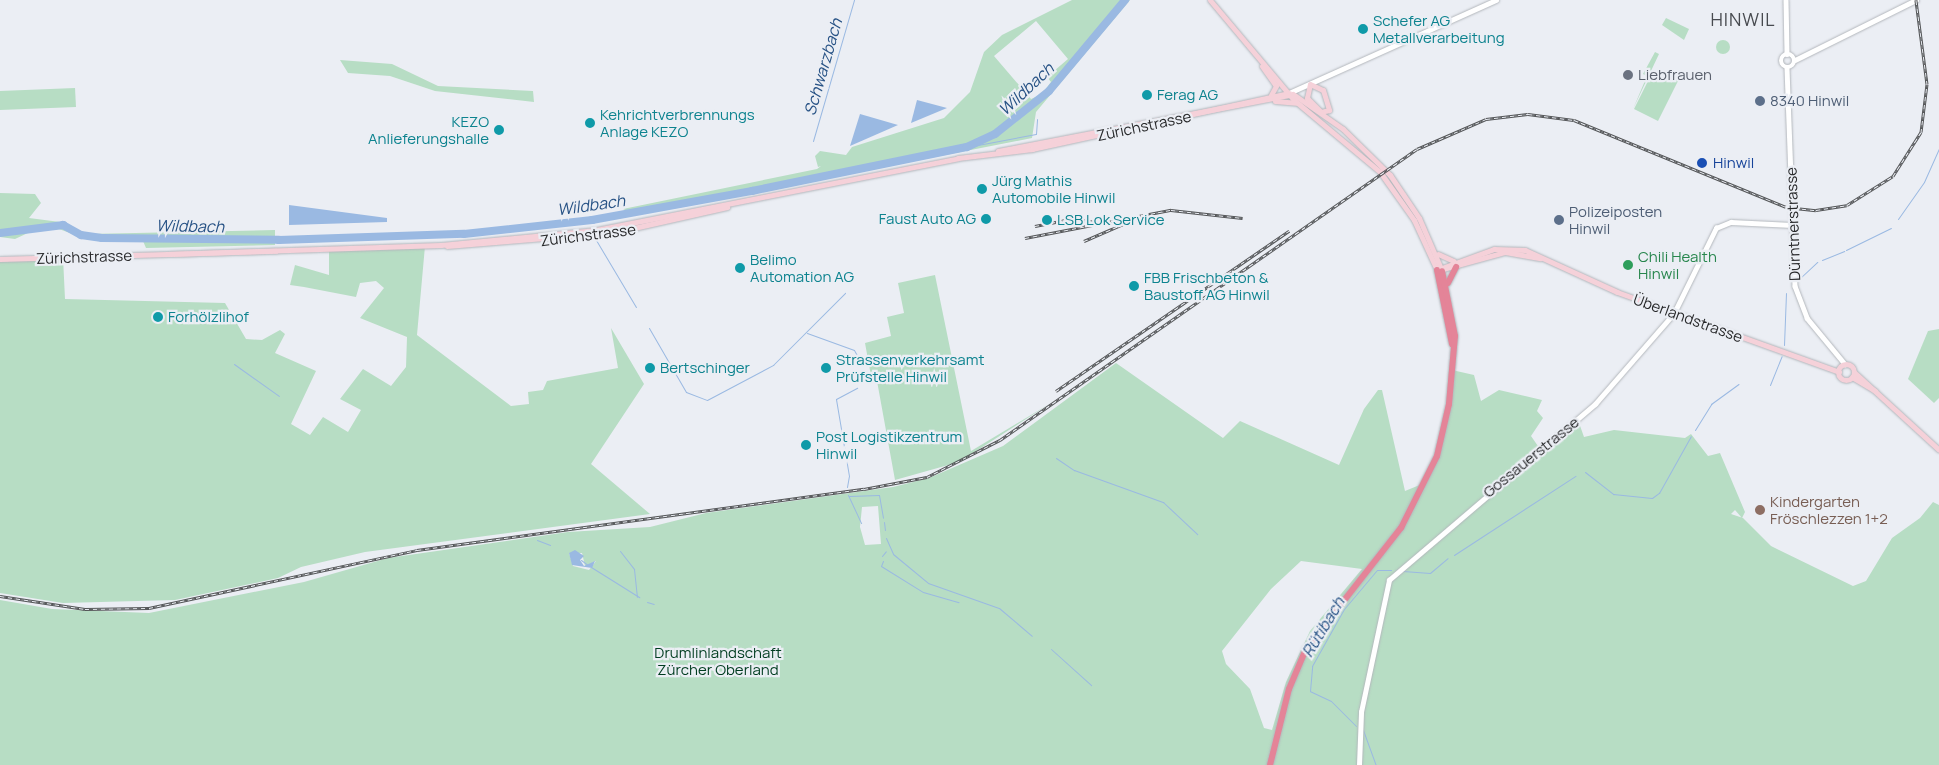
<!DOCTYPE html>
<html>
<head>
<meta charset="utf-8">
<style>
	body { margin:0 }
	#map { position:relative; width:1939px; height:765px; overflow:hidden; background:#ebeef4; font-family:Manrope,sans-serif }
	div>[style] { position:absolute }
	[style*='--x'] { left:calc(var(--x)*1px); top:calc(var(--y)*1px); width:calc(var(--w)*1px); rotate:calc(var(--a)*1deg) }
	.green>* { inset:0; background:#b7ddc4 }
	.round { border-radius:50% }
	.water>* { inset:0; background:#9ab9e2 }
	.stream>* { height:1px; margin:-0.5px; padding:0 0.5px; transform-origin:0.5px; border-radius:0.5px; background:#9ab9e2 }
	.river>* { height:8px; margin:-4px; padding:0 4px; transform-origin:4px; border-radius:4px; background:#9ab9e2 }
	.roads { filter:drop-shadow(0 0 1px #b3b7bc) drop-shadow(0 0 1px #b3b7bc) }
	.tertiary>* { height:4.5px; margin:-2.25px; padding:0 2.25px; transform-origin:2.25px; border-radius:2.25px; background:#fff }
	.tertiary>.ring { margin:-2.25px; padding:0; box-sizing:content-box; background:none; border:4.5px solid #fff; border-radius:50% }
	.secondary>* { height:5px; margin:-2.5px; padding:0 2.5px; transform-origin:2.5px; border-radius:2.5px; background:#f5d1d9 }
	.secondary>.ring { margin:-2.5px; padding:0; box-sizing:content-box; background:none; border:5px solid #f5d1d9; border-radius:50% }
	.trunk>* { height:6px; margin:-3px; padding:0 3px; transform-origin:3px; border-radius:3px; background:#e48498 }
	.rail>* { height:3px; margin-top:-1.5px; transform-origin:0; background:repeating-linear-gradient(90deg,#ebeef4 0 4px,#525456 0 8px); box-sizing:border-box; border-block:1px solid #525456 }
	.dots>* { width:14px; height:14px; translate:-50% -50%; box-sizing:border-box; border:2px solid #ebeef4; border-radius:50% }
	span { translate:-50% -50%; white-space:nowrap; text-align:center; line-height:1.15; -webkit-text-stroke:4.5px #ebeef4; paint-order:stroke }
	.culture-label { font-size:15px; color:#0d838f }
	.left { translate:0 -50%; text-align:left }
	.right { translate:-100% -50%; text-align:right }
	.worship-label { font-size:15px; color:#5b616d }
	.service-label { font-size:15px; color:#4e5e75 }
	.street-label { font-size:15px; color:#28292b }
	.transit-label { font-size:15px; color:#164399 }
	.leisure-label { font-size:15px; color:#27864d }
	.education-label { font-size:15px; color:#785e54 }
	.park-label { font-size:15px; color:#003d20 }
	.water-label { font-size:16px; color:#275285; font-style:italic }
	.quarter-label { font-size:18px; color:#474a4f; letter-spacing:1px }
</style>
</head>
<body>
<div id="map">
	<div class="green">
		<i style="clip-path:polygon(evenodd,1072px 0,1130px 0,1036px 112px,1032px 138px,638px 215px,623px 209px,817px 169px,821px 166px,818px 167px,815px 156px,820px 151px,846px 155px,852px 147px,944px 118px,970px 92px,984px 52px,1002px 35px,1072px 0,1036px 21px,1068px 59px,1047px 77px,1051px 82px,1042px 94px,1031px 99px,994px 56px,1036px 21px)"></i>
		<i style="clip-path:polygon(1666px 18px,1689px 29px,1684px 40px,1662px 25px)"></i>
		<i class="round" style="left:1716px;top:40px;width:14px;height:14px"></i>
		<i style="clip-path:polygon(1655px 52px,1659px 54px,1633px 109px,1647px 76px,1643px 74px)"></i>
		<i style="clip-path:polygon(340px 60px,392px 64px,438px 86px,533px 91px,534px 102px,435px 91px,390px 76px,348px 73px)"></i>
		<i style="clip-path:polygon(1651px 75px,1662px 80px,1668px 75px,1678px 81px,1658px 121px,1634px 109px)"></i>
		<i style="clip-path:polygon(75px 88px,76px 107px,0 110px,0 91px)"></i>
		<i style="clip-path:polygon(0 193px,35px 194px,41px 203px,29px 218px,60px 222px,87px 234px,275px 230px,275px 245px,146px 248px,143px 241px,89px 240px,59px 229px,30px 232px,15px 239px,0 237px)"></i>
		<i style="clip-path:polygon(425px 246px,417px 335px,511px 406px,529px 404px,528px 392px,543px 390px,547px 381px,618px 368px,611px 328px,644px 384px,591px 464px,650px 514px,365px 552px,301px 567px,278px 578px,175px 600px,63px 603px,0 593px,0 258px,63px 257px,65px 299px,225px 303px,246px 339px,262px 340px,280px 330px,285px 334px,275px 353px,316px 371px,291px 424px,310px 435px,323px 417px,348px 432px,361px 410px,340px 399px,363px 369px,391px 386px,406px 367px,407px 337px,360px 318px,384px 288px,376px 281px,360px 283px,356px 297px,304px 287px,290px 285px,295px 265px,329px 275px,329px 247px)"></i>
		<i style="clip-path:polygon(935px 275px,971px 451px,1051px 403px,959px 462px,895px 480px,877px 381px,871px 376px,865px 343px,891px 336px,887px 317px,904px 313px,898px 283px)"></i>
		<i style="clip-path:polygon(1939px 329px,1939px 398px,1934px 403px,1908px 379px,1928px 331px)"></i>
		<i style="clip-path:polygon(evenodd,1116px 363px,1223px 438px,1240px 421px,1339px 465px,1364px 409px,1378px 390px,1382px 390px,1405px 491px,1427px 482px,1439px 449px,1452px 370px,1474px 375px,1481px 401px,1499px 390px,1542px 400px,1537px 411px,1543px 418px,1531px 436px,1540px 449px,1578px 420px,1584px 437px,1614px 430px,1685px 438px,1691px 434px,1708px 456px,1720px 453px,1745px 512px,1742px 518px,1735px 510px,1731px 514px,1743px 518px,1771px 546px,1853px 586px,1866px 581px,1892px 538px,1920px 518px,1933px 502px,1939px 505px,1939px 765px,0 765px,0 600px,52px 609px,149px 613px,304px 582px,388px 558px,568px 532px,650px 527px,706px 513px,893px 487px,929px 478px,1003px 446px,1116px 363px,878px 506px,881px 544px,865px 545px,860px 527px,862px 507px,878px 506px,1116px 363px,569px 553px,582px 553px,585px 566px,596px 561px,589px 570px,573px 566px,569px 553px,1116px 363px,1301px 561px,1362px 569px,1310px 631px,1286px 682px,1272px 730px,1264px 728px,1250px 689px,1226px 664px,1222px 651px,1271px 589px,1301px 561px)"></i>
	</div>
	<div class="water">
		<i style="clip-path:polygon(917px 100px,947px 108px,911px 123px)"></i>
		<i style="clip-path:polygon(860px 114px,898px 125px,850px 146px)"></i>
		<i style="clip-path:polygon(289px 205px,387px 218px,387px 222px,289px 225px)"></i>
		<i style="clip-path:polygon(575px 550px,584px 556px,580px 560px,584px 566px,595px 561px,592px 568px,572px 565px,569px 553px)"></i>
	</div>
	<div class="stream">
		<i style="--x:813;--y:141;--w:147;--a:-73.8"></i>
		<i style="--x:967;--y:147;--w:70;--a:-10.7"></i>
		<i style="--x:1036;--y:134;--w:15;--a:-86"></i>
		<i style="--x:1898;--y:219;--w:45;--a:-54.9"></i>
		<i style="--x:1924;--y:182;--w:36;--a:-66"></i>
		<i style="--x:596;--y:240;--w:78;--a:59.2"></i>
		<i style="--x:1846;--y:250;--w:50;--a:-26.1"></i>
		<i style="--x:1822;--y:260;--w:24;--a:-22"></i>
		<i style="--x:1799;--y:279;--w:25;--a:-43"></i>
		<i style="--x:649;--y:328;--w:74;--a:60"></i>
		<i style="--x:686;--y:392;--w:22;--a:21"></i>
		<i style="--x:707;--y:400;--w:75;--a:-27.9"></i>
		<i style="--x:773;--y:365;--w:102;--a:-45"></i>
		<i style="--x:807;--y:333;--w:50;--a:19.9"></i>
		<i style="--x:854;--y:350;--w:10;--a:61"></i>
		<i style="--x:1784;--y:345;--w:52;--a:-87.8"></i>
		<i style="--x:234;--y:364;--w:55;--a:35.4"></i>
		<i style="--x:1770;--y:385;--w:31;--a:-68"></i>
		<i style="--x:1695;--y:430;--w:31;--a:-58"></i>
		<i style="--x:1711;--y:404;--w:34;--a:-36"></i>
		<i style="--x:1056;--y:458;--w:22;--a:34"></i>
		<i style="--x:1074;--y:470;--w:95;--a:19.8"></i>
		<i style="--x:1163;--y:502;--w:47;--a:43.3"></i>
		<i style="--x:1585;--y:472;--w:36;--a:38"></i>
		<i style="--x:1613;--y:494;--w:39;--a:6"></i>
		<i style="--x:1652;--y:498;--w:9;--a:-36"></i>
		<i style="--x:1659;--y:493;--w:65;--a:-60.7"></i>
		<i style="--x:847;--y:487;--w:11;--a:-80"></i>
		<i style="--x:849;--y:476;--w:78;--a:-99.6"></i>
		<i style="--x:836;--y:399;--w:24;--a:-28"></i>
		<i style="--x:848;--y:495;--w:31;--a:65"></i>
		<i style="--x:849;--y:496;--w:30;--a:-2"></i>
		<i style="--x:879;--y:495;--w:23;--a:80"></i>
		<i style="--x:884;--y:522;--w:8;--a:83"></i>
		<i style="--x:886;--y:538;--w:17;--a:66"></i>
		<i style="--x:893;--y:554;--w:45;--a:39.6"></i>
		<i style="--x:928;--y:583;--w:75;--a:19.4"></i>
		<i style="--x:999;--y:608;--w:43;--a:40.3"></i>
		<i style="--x:537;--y:540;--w:14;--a:21"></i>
		<i style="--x:620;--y:551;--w:23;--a:52"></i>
		<i style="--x:634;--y:569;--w:28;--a:84"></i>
		<i style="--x:1454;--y:555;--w:145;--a:-33.1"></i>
		<i style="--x:882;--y:556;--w:6;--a:-51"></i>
		<i style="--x:581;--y:560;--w:9;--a:36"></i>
		<i style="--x:883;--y:561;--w:5;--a:112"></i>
		<i style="--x:881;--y:566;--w:49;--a:31.8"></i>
		<i style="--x:923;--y:592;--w:37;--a:16"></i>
		<i style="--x:591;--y:567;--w:57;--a:32"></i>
		<i style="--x:1403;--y:571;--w:27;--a:4"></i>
		<i style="--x:1430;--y:573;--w:23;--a:-40"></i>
		<i style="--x:647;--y:602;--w:7;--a:16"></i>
		<i style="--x:1051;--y:649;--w:54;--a:42"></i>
		<i style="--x:1356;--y:726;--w:35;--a:-135"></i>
		<i style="--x:1331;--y:701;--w:23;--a:-155"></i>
		<i style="--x:1310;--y:691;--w:25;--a:-85"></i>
		<i style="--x:1312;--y:666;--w:65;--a:-60.7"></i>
		<i style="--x:1344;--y:609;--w:51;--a:-49.8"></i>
		<i style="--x:1377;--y:570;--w:14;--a:0"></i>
		<i style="--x:1363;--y:730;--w:37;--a:70"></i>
	</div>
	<div class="river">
		<i style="--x:0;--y:233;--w:64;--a:-7.2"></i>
		<i style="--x:63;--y:225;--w:21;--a:29"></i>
		<i style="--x:81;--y:235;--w:21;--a:8"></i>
		<i style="--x:102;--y:238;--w:177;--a:0.6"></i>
		<i style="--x:279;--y:240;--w:185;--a:-1.9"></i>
		<i style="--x:464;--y:234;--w:129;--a:-6.2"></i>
		<i style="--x:592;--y:220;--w:163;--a:-10.3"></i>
		<i style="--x:752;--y:191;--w:219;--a:-11.6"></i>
		<i style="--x:967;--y:147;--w:31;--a:-25"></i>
		<i style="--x:995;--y:134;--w:69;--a:-38.5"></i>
		<i style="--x:1049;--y:91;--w:119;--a:-50.1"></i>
	</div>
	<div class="roads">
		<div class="tertiary">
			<i style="--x:1786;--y:0;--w:54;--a:88.9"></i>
			<i class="ring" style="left:1781px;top:54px;width:9.5px;height:9.5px"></i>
			<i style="--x:1795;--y:60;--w:135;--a:-26.4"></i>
			<i style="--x:1787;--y:68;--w:218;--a:87.9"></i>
			<i style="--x:1795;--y:286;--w:34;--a:69"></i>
			<i style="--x:1807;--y:318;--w:60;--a:50.4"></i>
			<i style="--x:1289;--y:93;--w:227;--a:-24.2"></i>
			<i style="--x:1359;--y:765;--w:53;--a:-87.8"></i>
			<i style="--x:1361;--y:712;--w:135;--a:-78"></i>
			<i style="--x:1389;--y:580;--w:271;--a:-40.5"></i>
			<i style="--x:1595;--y:404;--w:121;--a:-49"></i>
			<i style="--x:1674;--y:313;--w:95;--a:-63.7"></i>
			<i style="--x:1716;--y:228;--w:16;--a:-22"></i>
			<i style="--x:1731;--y:222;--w:61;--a:2.8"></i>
		</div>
		<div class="secondary">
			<i style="--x:1210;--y:0;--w:131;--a:50"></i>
			<i style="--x:1294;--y:100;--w:112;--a:39.9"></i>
			<i style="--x:1380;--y:172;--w:59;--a:54.7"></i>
			<i style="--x:1414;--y:220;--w:55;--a:65.3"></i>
			<i style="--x:1262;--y:66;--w:24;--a:55"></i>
			<i style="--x:1276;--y:86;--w:10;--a:119"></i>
			<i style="--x:1310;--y:84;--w:14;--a:25"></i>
			<i style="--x:1323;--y:90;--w:21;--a:73"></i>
			<i style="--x:1329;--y:110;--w:8;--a:166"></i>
			<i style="--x:1321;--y:112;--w:20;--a:-135"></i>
			<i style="--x:1307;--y:98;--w:14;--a:-78"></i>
			<i style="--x:1275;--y:101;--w:21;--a:5"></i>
			<i style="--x:998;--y:151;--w:300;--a:-10.9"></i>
			<i style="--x:1293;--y:94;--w:61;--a:35"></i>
			<i style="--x:1343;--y:129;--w:66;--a:44.4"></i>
			<i style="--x:1390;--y:175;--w:52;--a:56"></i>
			<i style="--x:1419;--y:218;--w:58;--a:66.5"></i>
			<i style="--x:447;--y:246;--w:170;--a:-4.7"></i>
			<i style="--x:616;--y:232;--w:114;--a:-12.7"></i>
			<i style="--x:168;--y:254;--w:273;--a:-1.9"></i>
			<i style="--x:441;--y:245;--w:156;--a:-5.5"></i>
			<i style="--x:596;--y:230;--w:369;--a:-11.2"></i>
			<i style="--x:958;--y:158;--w:75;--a:-6.9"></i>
			<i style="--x:1032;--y:149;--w:263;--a:-12.3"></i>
			<i style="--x:1438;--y:254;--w:17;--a:24"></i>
			<i style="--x:0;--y:259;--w:276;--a:-1.7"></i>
			<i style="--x:1439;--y:269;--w:59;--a:-20"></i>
			<i style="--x:1494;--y:249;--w:31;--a:2"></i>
			<i style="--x:1525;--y:250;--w:101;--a:24.5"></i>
			<i style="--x:1617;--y:292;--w:236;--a:19.8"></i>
			<i style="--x:1439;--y:270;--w:68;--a:-15.3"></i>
			<i style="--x:1505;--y:252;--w:36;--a:10"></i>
			<i class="ring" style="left:1838px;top:364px;width:11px;height:11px"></i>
			<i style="--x:1854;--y:372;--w:115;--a:42.5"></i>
			<i style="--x:1852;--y:377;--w:27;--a:31"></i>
		</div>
		<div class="trunk">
			<i style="--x:1437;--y:270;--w:76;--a:78.5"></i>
			<i style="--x:1448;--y:283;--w:18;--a:-63"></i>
			<i style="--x:1270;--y:765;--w:78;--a:-76"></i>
			<i style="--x:1289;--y:689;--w:43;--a:-67"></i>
			<i style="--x:1306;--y:649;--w:154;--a:-51.9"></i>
			<i style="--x:1401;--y:528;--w:80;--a:-63.4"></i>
			<i style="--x:1437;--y:456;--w:53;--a:-77"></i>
			<i style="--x:1449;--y:404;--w:68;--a:-85"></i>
			<i style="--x:1455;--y:336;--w:66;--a:-101.3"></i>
		</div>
	</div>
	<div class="rail">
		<i style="--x:1035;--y:226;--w:38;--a:-11"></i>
		<i style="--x:1072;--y:219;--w:24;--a:7"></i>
		<i style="--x:1025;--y:238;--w:149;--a:-10.9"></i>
		<i style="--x:1171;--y:210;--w:72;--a:6.3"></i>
		<i style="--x:1084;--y:241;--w:48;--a:-23.4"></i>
		<i style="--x:1056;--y:391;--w:283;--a:-34.5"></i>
		<i style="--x:0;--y:596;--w:86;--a:8.7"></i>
		<i style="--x:85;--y:609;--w:64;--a:-0.9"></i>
		<i style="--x:149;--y:608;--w:274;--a:-12.2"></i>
		<i style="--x:417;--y:550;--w:451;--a:-7.8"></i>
		<i style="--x:864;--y:489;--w:64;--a:-10.8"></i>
		<i style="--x:927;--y:477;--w:82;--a:-26.9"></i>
		<i style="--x:1000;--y:440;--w:508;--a:-34.91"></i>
		<i style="--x:1417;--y:149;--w:75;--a:-23.5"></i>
		<i style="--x:1486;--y:119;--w:42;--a:-6.8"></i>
		<i style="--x:1528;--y:114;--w:46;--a:7.4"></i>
		<i style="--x:1574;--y:120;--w:229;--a:22.3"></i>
		<i style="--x:1786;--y:207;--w:30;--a:6"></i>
		<i style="--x:1816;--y:210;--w:31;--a:-9"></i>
		<i style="--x:1847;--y:205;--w:54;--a:-32.2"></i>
		<i style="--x:1893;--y:176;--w:52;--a:-57.5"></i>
		<i style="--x:1921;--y:132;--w:48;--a:-82.9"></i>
		<i style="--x:1927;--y:84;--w:85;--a:-97.5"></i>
	</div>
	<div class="dots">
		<i style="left:1363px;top:29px;background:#0f9aa8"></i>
		<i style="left:1628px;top:75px;background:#6b7280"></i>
		<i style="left:1147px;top:95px;background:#0f9aa8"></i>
		<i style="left:1760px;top:101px;background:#5c6f8a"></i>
		<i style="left:590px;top:123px;background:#0f9aa8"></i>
		<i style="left:499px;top:130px;background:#0f9aa8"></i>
		<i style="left:1702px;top:163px;background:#1a4fb4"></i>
		<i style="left:982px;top:189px;background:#0f9aa8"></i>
		<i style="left:986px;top:219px;background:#0f9aa8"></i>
		<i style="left:1047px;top:220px;background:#0f9aa8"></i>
		<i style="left:1559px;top:220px;background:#5c6f8a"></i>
		<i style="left:1628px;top:265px;background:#2e9e5b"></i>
		<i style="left:740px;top:268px;background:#0f9aa8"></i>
		<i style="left:1134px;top:286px;background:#0f9aa8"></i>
		<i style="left:158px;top:317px;background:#0f9aa8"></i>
		<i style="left:650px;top:368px;background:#0f9aa8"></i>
		<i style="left:826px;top:368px;background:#0f9aa8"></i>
		<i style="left:806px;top:445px;background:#0f9aa8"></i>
		<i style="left:1760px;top:510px;background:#8d6e63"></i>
	</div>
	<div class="culture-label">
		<span class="left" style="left:1373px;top:29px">Schefer AG<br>Metallverarbeitung</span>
		<span class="left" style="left:1157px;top:95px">Ferag AG</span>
		<span class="left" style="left:600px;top:123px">Kehrichtverbrennungs<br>Anlage KEZO</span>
		<span class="right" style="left:489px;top:130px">KEZO<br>Anlieferungshalle</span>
		<span class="left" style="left:992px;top:189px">Jürg Mathis<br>Automobile Hinwil</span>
		<span class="right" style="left:976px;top:219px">Faust Auto AG</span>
		<span class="left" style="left:1057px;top:220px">LSB Lok Service</span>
		<span class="left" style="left:750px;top:268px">Belimo<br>Automation AG</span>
		<span class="left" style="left:1144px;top:286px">FBB Frischbeton &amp;<br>Baustoff AG Hinwil</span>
		<span class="left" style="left:168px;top:317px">Forhölzlihof</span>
		<span class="left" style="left:836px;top:368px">Strassenverkehrsamt<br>Prüfstelle Hinwil</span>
		<span class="left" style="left:660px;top:368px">Bertschinger</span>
		<span class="left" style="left:816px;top:445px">Post Logistikzentrum<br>Hinwil</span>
	</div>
	<div class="worship-label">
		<span class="left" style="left:1638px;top:75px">Liebfrauen</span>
	</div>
	<div class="service-label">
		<span class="left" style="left:1770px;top:101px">8340 Hinwil</span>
		<span class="left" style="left:1569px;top:220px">Polizeiposten<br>Hinwil</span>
	</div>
	<div class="street-label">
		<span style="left:1144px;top:126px;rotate:-12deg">Zürichstrasse</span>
		<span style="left:1793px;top:224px;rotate:-92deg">Dürntnerstrasse</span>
		<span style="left:588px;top:235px;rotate:-7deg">Zürichstrasse</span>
		<span style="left:84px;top:257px;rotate:-2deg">Zürichstrasse</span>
		<span style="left:1688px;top:318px;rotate:20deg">Überlandstrasse</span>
		<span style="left:1531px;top:457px;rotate:-39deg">Gossauerstrasse</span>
	</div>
	<div class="transit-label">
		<span class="left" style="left:1713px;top:163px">Hinwil</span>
	</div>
	<div class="leisure-label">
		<span class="left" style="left:1638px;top:265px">Chili Health<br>Hinwil</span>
	</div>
	<div class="education-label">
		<span class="left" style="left:1770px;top:510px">Kindergarten<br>Fröschlezzen 1+2</span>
	</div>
	<div class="park-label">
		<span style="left:718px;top:661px">Drumlinlandschaft<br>Zürcher Oberland</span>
	</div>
	<div class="water-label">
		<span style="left:823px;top:67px;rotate:-74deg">Schwarzbach</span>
		<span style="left:1026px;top:89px;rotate:-43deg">Wildbach</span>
		<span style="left:591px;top:205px;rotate:-8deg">Wildbach</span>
		<span style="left:190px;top:226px;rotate:1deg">Wildbach</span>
		<span style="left:1323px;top:627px;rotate:-59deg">Rütibach</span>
	</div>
	<div class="quarter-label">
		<span style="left:1743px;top:19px">HINWIL</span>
	</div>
</div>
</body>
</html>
